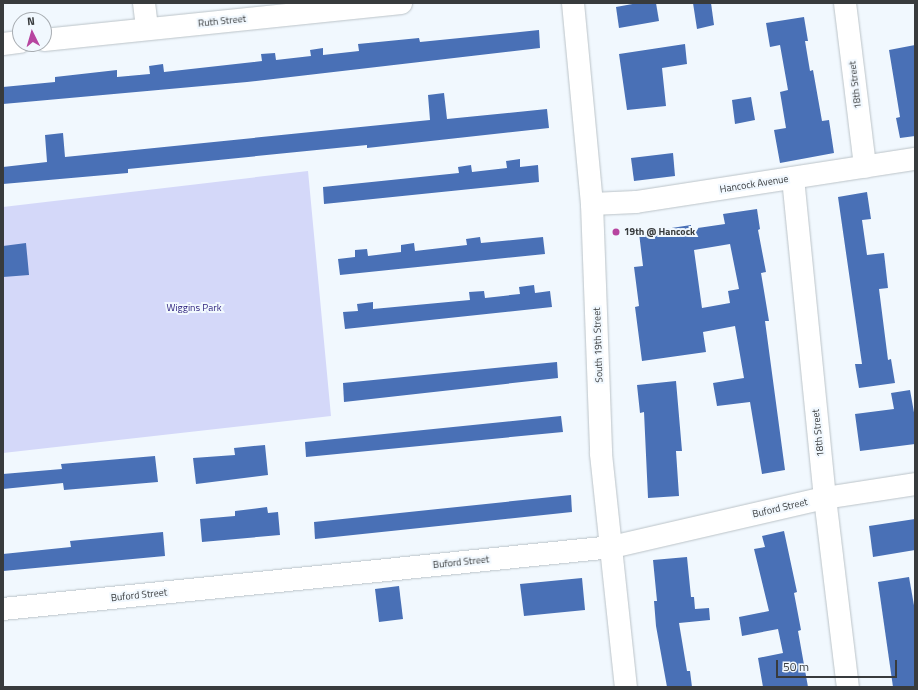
<!DOCTYPE html>
<html>
<head>
<meta charset="utf-8">
<style>
	body { margin:0 }
	#map { position:relative; width:918px; height:690px; overflow:hidden; background:#f1f8fe; font-family:"Titillium Web",sans-serif }
	div>[style] { position:absolute }
	[style*='--x'] { left:calc(var(--x)*1px); top:calc(var(--y)*1px); width:calc(var(--w)*1px); rotate:calc(var(--a)*1deg) }
	.green>* { inset:0; background:#d4d8f9 }
	.building>* { inset:0; background:#4970b6 }
	.roads { filter:drop-shadow(0 0 1px #bbc3c8) drop-shadow(0 0 1px #bbc3c8) }
	.minor>* { height:22px; margin:-11px; padding:0 11px; transform-origin:11px; border-radius:11px; background:#fff }
	.dots>* { width:11px; height:11px; translate:-50% -50%; box-sizing:border-box; border:2px solid #f1f8fe; border-radius:50% }
	span { translate:-50% -50%; white-space:nowrap; text-align:center; line-height:1.15; -webkit-text-stroke:4px #f1f8fe; paint-order:stroke }
	.street-label { font-size:10px; color:#383b3d }
	.poi-label { font-size:10px; color:#383b3d; font-weight:700 }
	.left { translate:0 -50%; text-align:left }
	.park-label { font-size:10px; color:#2b1f7b }
	.frame { position:absolute; inset:0; border:4px solid #383b3d; pointer-events:none }
	.north { position:absolute; left:12px; top:12px; width:40px; height:40px; box-sizing:border-box; background:#f1f8fe; border:1px solid #a7acb1; border-radius:50%; rotate:355deg; font-size:11px; font-weight:700; line-height:16px; text-align:center; color:#383b3d }
	.north::after { content:''; display:block; margin:auto; width:14px; height:18px; background:#b745a0; clip-path:polygon(50% 0,100% 100%,50% 72%,0 100%) }
	.scale { position:absolute; left:776px; top:660px; width:121px; height:18px; box-sizing:border-box; border:2px solid #383b3d; border-top:0; padding-left:5px; font-size:12px; line-height:14px; white-space:nowrap; color:#383b3d; -webkit-text-stroke:3px #f1f8fe; paint-order:stroke }
</style>
</head>
<body>
<div id="map">
	<div class="green">
		<i style="clip-path:polygon(308px 171px,331px 416px,3px 453px,3px 207px)"></i>
	</div>
	<div class="building">
		<i style="clip-path:polygon(638px 3px,656px 3px,659px 21px,619px 28px,616px 7px)"></i>
		<i style="clip-path:polygon(693px 3px,711px 3px,714px 25px,697px 29px)"></i>
		<i style="clip-path:polygon(804px 17px,808px 41px,805px 41px,810px 71px,813px 70px,822px 121px,829px 120px,834px 153px,780px 163px,774px 130px,786px 128px,780px 92px,788px 90px,780px 45px,770px 47px,766px 23px)"></i>
		<i style="clip-path:polygon(539px 30px,540px 48px,247px 82px,3px 104px,3px 87px,55px 82px,55px 77px,117px 70px,117px 77px,150px 74px,149px 66px,163px 64px,164px 72px,262px 61px,261px 54px,275px 53px,276px 60px,311px 56px,310px 50px,323px 48px,323px 55px,359px 51px,358px 44px,419px 38px,420px 42px)"></i>
		<i style="clip-path:polygon(685px 44px,687px 64px,662px 68px,666px 106px,627px 110px,619px 54px)"></i>
		<i style="clip-path:polygon(915px 45px,915px 136px,900px 138px,896px 118px,900px 117px,889px 50px)"></i>
		<i style="clip-path:polygon(444px 93px,447px 119px,547px 109px,549px 128px,367px 148px,367px 145px,128px 169px,128px 173px,3px 184px,3px 167px,47px 162px,45px 135px,63px 133px,65px 157px,430px 120px,428px 95px)"></i>
		<i style="clip-path:polygon(751px 97px,755px 120px,735px 124px,732px 100px)"></i>
		<i style="clip-path:polygon(673px 153px,675px 176px,634px 181px,631px 158px)"></i>
		<i style="clip-path:polygon(520px 159px,520px 167px,538px 165px,539px 182px,324px 204px,323px 187px,459px 173px,458px 167px,471px 165px,472px 172px,507px 168px,506px 161px)"></i>
		<i style="clip-path:polygon(867px 192px,871px 219px,862px 220px,867px 255px,884px 253px,888px 288px,879px 289px,888px 360px,891px 359px,895px 383px,859px 388px,855px 364px,862px 364px,838px 197px)"></i>
		<i style="clip-path:polygon(evenodd,757px 209px,760px 229px,758px 230px,766px 272px,761px 273px,769px 321px,765px 321px,785px 470px,762px 474px,750px 402px,717px 406px,713px 383px,744px 378px,735px 326px,703px 332px,706px 352px,642px 361px,635px 307px,639px 306px,634px 267px,643px 266px,639px 233px,691px 225px,691px 229px,725px 224px,723px 214px,757px 209px,730px 244px,739px 289px,728px 291px,730px 303px,702px 308px,694px 250px,730px 244px)"></i>
		<i style="clip-path:polygon(480px 237px,481px 243px,543px 237px,545px 254px,340px 275px,338px 259px,355px 257px,355px 250px,367px 249px,368px 256px,401px 252px,401px 245px,414px 243px,415px 251px,467px 245px,466px 239px)"></i>
		<i style="clip-path:polygon(26px 243px,29px 275px,3px 277px,3px 246px)"></i>
		<i style="clip-path:polygon(534px 285px,535px 293px,550px 291px,552px 307px,345px 329px,343px 312px,358px 311px,357px 304px,373px 302px,373px 309px,470px 300px,469px 292px,484px 291px,485px 298px,520px 294px,519px 287px)"></i>
		<i style="clip-path:polygon(557px 362px,558px 378px,344px 402px,343px 383px)"></i>
		<i style="clip-path:polygon(676px 381px,682px 451px,676px 451px,679px 496px,648px 498px,644px 412px,640px 413px,637px 385px)"></i>
		<i style="clip-path:polygon(910px 390px,915px 418px,915px 444px,860px 451px,855px 414px,894px 409px,891px 393px)"></i>
		<i style="clip-path:polygon(561px 416px,563px 432px,306px 457px,305px 442px)"></i>
		<i style="clip-path:polygon(265px 445px,268px 475px,196px 484px,193px 458px,235px 455px,234px 448px)"></i>
		<i style="clip-path:polygon(155px 456px,158px 482px,64px 490px,63px 483px,3px 489px,3px 474px,62px 469px,61px 464px)"></i>
		<i style="clip-path:polygon(571px 495px,572px 512px,315px 539px,314px 522px)"></i>
		<i style="clip-path:polygon(267px 507px,268px 513px,278px 512px,280px 535px,202px 542px,200px 519px,235px 516px,235px 511px)"></i>
		<i style="clip-path:polygon(915px 519px,915px 550px,873px 557px,869px 526px)"></i>
		<i style="clip-path:polygon(784px 531px,797px 592px,794px 593px,801px 630px,798px 631px,808px 687px,763px 687px,758px 658px,783px 653px,778px 629px,742px 636px,739px 617px,769px 611px,754px 549px,765px 547px,762px 536px)"></i>
		<i style="clip-path:polygon(163px 532px,165px 556px,3px 571px,3px 554px,71px 547px,70px 541px)"></i>
		<i style="clip-path:polygon(687px 557px,691px 597px,694px 597px,695px 609px,709px 608px,710px 620px,679px 623px,687px 671px,690px 671px,692px 687px,667px 687px,656px 626px,654px 601px,657px 601px,653px 560px)"></i>
		<i style="clip-path:polygon(909px 577px,915px 611px,915px 687px,893px 687px,878px 582px)"></i>
		<i style="clip-path:polygon(582px 578px,585px 610px,524px 616px,520px 584px)"></i>
		<i style="clip-path:polygon(399px 586px,403px 619px,379px 622px,375px 589px)"></i>
	</div>
	<div class="roads">
		<div class="minor">
			<i style="--x:144;--y:3;--w:26;--a:83"></i>
			<i style="--x:573;--y:3;--w:202;--a:84.6"></i>
			<i style="--x:592;--y:204;--w:250;--a:87.9"></i>
			<i style="--x:601;--y:454;--w:234;--a:83.9"></i>
			<i style="--x:845;--y:3;--w:165;--a:83"></i>
			<i style="--x:44;--y:40;--w:359;--a:-5.9"></i>
			<i style="--x:3;--y:44;--w:17;--a:-7"></i>
			<i style="--x:793;--y:178;--w:322;--a:84.3"></i>
			<i style="--x:825;--y:498;--w:190;--a:83.1"></i>
			<i style="--x:592;--y:204;--w:44;--a:-2.6"></i>
			<i style="--x:636;--y:202;--w:282;--a:-8.8"></i>
			<i style="--x:3;--y:609;--w:612;--a:-5.81"></i>
			<i style="--x:612;--y:547;--w:219;--a:-13"></i>
			<i style="--x:825;--y:498;--w:91;--a:-8.8"></i>
		</div>
	</div>
	<div class="dots">
		<i style="left:616px;top:232px;background:#b745a0"></i>
	</div>
	<div class="street-label">
		<span style="left:222px;top:21px;rotate:-6deg">Ruth Street</span>
		<span style="left:855px;top:85px;rotate:-97deg">18th Street</span>
		<span style="left:754px;top:184px;rotate:-9deg">Hancock Avenue</span>
		<span style="left:598px;top:345px;rotate:-92deg">South 19th Street</span>
		<span style="left:818px;top:433px;rotate:-96deg">18th Street</span>
		<span style="left:780px;top:508px;rotate:-13deg">Buford Street</span>
		<span style="left:461px;top:562px;rotate:-6deg">Buford Street</span>
		<span style="left:139px;top:595px;rotate:-6deg">Buford Street</span>
	</div>
	<div class="poi-label">
		<span class="left" style="left:624px;top:232px">19th @ Hancock</span>
	</div>
	<div class="park-label">
		<span style="left:194px;top:308px">Wiggins Park</span>
	</div>
	<div class="frame"></div>
	<div class="north">N</div>
	<div class="scale">50 m</div>
</div>
</body>
</html>
